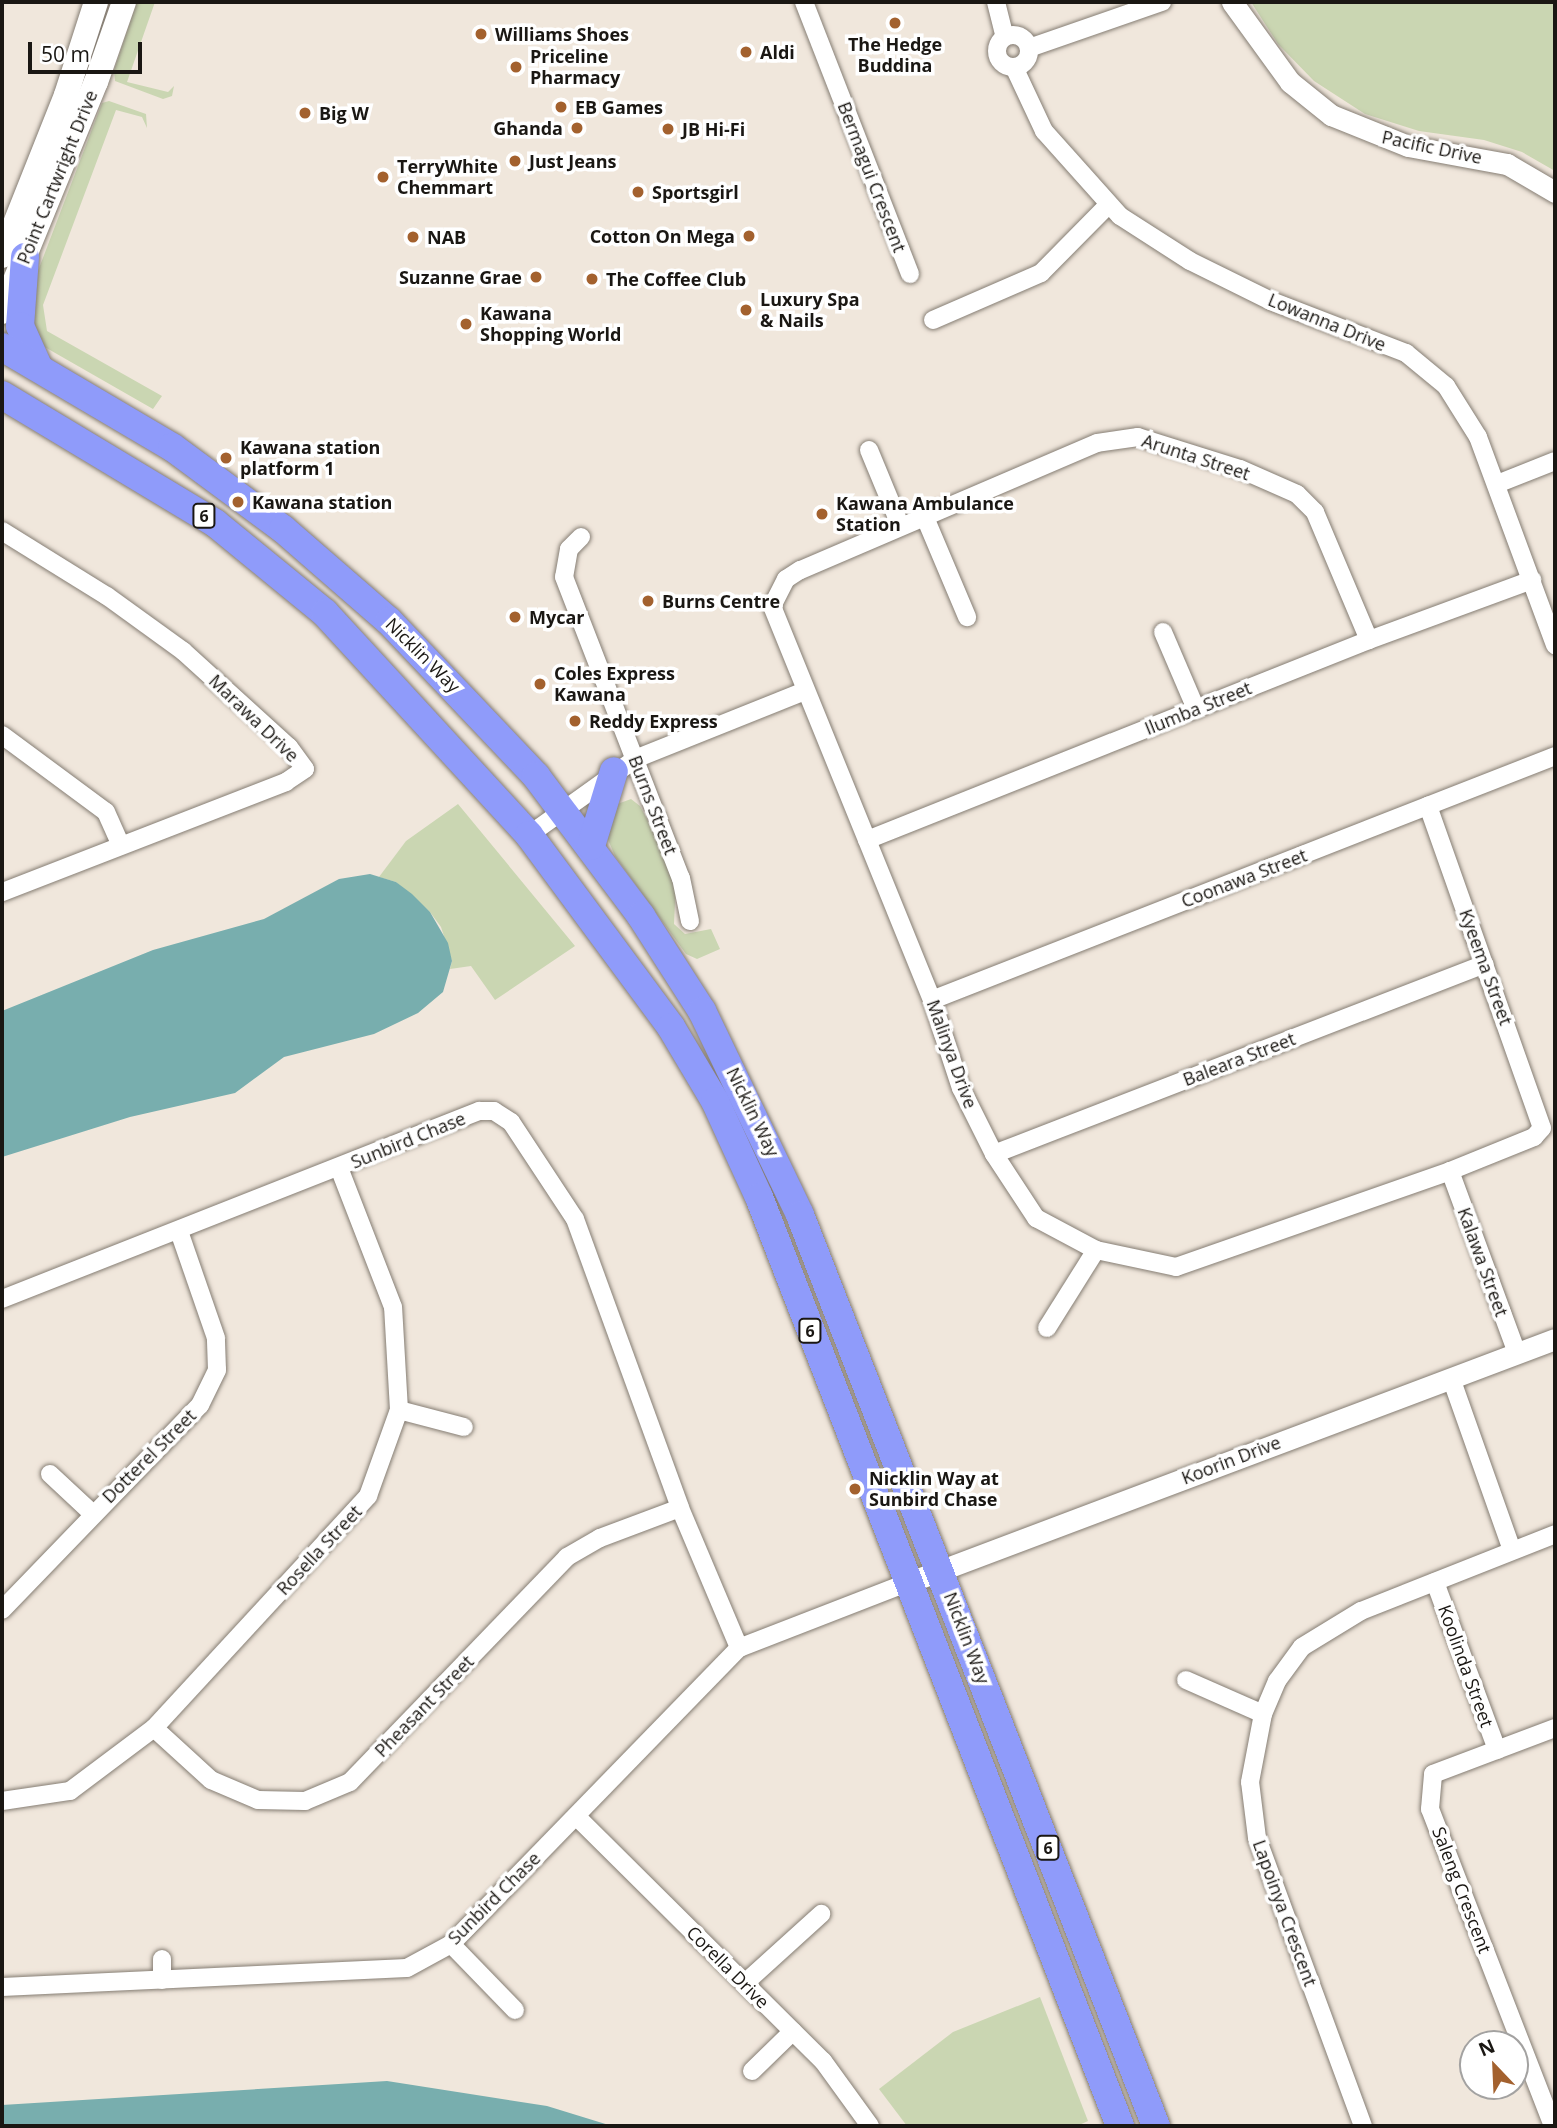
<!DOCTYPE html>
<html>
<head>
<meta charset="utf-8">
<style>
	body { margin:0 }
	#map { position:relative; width:1557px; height:2128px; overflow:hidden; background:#f0e7dc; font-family:"Open Sans",sans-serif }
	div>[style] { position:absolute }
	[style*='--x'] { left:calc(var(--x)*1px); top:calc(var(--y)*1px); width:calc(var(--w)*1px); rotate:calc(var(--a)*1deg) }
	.green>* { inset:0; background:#cad6b2 }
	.water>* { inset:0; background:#78aeae }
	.roads { filter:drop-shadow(0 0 2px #857d73) drop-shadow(0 0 2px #857d73) }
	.minor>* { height:18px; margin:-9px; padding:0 9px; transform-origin:9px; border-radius:9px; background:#fff }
	.minor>.ring { margin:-9px; padding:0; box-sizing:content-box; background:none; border:18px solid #fff; border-radius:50% }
	.tertiary>* { height:21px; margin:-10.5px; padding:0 10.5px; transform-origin:10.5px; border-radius:10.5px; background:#fff }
	.secondary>* { height:24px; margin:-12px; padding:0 12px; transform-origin:12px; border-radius:12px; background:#fff }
	.trunk>* { height:28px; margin:-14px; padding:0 14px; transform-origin:14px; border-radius:14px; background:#8f9bfa }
	.dots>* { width:19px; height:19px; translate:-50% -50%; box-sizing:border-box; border:4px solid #fff; border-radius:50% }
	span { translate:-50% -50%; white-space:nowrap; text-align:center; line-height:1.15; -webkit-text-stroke:7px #fff; paint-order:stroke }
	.shield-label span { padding:2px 5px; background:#fff; border:2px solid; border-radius:5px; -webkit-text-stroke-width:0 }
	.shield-label { font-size:16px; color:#1a1713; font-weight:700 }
	.poi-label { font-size:18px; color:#1a1713; font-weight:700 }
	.left { translate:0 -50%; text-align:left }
	.right { translate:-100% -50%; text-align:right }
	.street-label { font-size:18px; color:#1a1713 }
	.frame { position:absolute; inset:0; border:4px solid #1a1713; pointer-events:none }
	.north { position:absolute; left:1459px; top:2030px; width:70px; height:70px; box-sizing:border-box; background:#fff; border:2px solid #a3a2a1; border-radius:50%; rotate:337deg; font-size:19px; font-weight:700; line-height:28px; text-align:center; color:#1a1713 }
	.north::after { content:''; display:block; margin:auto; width:24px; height:32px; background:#a3612e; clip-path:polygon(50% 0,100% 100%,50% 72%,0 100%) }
	.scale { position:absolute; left:28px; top:42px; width:114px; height:32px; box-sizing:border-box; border:4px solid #1a1713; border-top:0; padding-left:9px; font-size:21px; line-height:24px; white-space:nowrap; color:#1a1713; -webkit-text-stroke:5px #fff; paint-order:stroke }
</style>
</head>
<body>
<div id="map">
	<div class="green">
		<i style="clip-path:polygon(137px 2px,155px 2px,127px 82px,168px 92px,174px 86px,172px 96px,163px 99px,115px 81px,114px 70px)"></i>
		<i style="clip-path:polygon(1251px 2px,1555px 2px,1555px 171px,1522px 152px,1484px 140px,1419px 131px,1365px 114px,1314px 81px,1278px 44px)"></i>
		<i style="clip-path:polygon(109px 101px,146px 114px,147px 128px,142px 117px,116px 110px,43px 305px,47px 331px,162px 396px,153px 409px,36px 342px,29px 323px,33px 284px,102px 103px)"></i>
		<i style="clip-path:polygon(631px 799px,640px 806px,670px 863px,676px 881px,674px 924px,685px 934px,711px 929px,720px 949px,697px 959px,686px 954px,615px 856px,606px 835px,612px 806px)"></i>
		<i style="clip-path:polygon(458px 804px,575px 946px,495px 1000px,471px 966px,450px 969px,452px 961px,441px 927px,430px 912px,396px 882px,379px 877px,406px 841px)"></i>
		<i style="clip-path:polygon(1040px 1997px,1088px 2121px,1077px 2126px,907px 2126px,879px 2089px,953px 2032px)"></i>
	</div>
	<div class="water">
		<i style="clip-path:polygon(370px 874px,396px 882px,412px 894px,430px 912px,448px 943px,452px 961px,443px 992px,418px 1013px,374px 1034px,284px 1057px,235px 1093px,130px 1117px,2px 1157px,2px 1011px,153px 950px,264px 919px,339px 879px)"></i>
		<i style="clip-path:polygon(387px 2081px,547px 2106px,612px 2126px,2px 2126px,2px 2105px)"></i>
	</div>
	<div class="roads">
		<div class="minor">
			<i style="--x:804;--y:2;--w:292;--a:68.7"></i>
			<i style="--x:996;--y:2;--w:36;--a:76"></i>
			<i class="ring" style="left:997px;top:35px;width:14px;height:14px"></i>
			<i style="--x:1029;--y:48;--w:141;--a:-19.1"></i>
			<i style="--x:1014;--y:67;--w:71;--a:64.9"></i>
			<i style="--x:1044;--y:131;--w:114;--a:48.2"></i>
			<i style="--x:1120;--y:216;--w:83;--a:32.7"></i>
			<i style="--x:1190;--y:261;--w:90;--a:26.3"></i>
			<i style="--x:1271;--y:301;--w:145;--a:21.1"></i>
			<i style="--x:1406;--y:353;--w:52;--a:39.5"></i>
			<i style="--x:1446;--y:386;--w:60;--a:57.9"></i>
			<i style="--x:1478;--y:437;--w:222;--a:69.7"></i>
			<i style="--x:933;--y:320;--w:118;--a:-23.5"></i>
			<i style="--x:1041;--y:273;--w:94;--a:-45.4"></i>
			<i style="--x:869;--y:450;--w:81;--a:67.5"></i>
			<i style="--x:1497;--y:484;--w:62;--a:-21.6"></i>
			<i style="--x:924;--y:515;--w:111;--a:67.1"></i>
			<i style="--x:2;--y:531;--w:123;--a:31.8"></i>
			<i style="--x:107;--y:596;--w:94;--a:35.9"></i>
			<i style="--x:183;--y:651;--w:143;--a:42.2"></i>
			<i style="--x:289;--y:747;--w:27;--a:54"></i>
			<i style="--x:305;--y:769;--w:23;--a:146"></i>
			<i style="--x:286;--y:782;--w:305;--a:158.8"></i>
			<i style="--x:581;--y:537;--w:17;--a:135"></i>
			<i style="--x:569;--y:549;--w:28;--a:100"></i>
			<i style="--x:564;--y:577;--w:323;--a:68.8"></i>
			<i style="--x:681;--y:878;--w:44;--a:78.2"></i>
			<i style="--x:1163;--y:632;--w:84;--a:66.8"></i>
			<i style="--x:1369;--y:640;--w:139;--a:-112.9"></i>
			<i style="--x:1315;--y:512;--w:25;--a:-135"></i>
			<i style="--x:1297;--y:494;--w:62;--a:-156.3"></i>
			<i style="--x:1240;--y:469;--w:107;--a:-162.6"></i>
			<i style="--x:1138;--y:437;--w:41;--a:171.7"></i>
			<i style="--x:1097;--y:443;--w:323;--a:156.8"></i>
			<i style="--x:800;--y:570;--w:17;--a:147"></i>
			<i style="--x:786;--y:579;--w:30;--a:117"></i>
			<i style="--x:772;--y:606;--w:425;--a:67.9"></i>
			<i style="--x:932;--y:1000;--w:93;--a:71.8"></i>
			<i style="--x:961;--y:1088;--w:74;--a:63.4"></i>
			<i style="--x:994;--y:1154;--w:77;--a:56.7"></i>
			<i style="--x:1036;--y:1218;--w:68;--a:28.1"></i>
			<i style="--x:1096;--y:1250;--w:82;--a:12"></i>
			<i style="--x:1176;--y:1267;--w:290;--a:-19.3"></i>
			<i style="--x:1450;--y:1171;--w:91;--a:-22"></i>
			<i style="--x:1534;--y:1137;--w:12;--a:-48"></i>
			<i style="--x:1542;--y:1128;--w:342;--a:-109.5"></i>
			<i style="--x:2;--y:735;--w:129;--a:36.5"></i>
			<i style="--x:106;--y:812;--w:36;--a:66"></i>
			<i style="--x:529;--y:835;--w:130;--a:-35.6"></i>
			<i style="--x:635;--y:759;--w:183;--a:-21.8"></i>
			<i style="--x:867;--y:840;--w:540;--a:-21.72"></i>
			<i style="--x:1369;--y:640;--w:174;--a:-20.2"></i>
			<i style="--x:932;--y:1000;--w:669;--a:-21.39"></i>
			<i style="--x:994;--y:1154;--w:526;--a:-21.15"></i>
			<i style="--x:1450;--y:1171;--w:194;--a:69.8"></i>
			<i style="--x:2;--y:1299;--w:513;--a:-21.51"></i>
			<i style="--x:479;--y:1111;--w:15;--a:0"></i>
			<i style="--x:494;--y:1111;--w:20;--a:33"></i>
			<i style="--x:511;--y:1122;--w:116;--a:56.6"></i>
			<i style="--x:575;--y:1219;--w:307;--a:70"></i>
			<i style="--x:680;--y:1508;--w:152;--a:67.1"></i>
			<i style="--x:1047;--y:1328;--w:92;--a:-57.9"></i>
			<i style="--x:1451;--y:1378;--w:182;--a:70.5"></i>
			<i style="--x:399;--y:1410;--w:67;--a:14.7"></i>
			<i style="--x:50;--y:1474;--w:57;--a:42.9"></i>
			<i style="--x:1435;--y:1582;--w:179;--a:69.7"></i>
			<i style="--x:2;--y:1610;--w:285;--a:-46"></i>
			<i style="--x:200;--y:1405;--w:39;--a:-64"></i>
			<i style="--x:217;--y:1370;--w:32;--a:-92"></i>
			<i style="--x:216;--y:1338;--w:113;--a:-109.1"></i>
			<i style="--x:1186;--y:1680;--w:84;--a:23.8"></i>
			<i style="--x:154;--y:1728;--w:77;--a:42.4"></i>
			<i style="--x:211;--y:1780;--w:51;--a:23.1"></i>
			<i style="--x:258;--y:1800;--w:47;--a:1.2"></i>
			<i style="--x:305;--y:1801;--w:49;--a:-22.9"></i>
			<i style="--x:350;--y:1782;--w:313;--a:-46"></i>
			<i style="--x:567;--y:1557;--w:38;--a:-30"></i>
			<i style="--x:600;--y:1538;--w:85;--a:-20.6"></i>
			<i style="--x:2;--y:1801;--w:69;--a:-8.4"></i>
			<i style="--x:70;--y:1791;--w:105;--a:-36.9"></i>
			<i style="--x:154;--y:1728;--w:316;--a:-47.3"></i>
			<i style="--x:368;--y:1496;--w:91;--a:-70.2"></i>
			<i style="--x:399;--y:1410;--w:103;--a:-93.3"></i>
			<i style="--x:393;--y:1307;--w:149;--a:-111.2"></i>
			<i style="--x:576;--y:1816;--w:348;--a:44.8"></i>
			<i style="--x:823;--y:2061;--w:80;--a:54.1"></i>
			<i style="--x:451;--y:1944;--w:92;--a:45.9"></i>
			<i style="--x:162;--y:1959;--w:21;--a:90"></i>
			<i style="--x:745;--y:1983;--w:103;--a:-42.2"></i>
			<i style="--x:2;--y:1987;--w:405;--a:-2.7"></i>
			<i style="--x:407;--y:1968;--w:50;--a:-28.6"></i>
			<i style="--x:451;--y:1944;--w:413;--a:-45.8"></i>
			<i style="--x:739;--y:1648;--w:180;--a:-21.2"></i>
			<i style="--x:752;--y:2071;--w:57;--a:-44.3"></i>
			<i style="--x:1363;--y:2126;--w:307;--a:-110.2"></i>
			<i style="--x:1257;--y:1838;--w:56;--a:-97.1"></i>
			<i style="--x:1250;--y:1782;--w:69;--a:-79.2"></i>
			<i style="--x:1263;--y:1714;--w:36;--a:-67"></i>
			<i style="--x:1277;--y:1681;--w:42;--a:-53.7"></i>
			<i style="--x:1302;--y:1647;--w:69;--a:-31.4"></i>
			<i style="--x:1361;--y:1611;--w:209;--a:-21.6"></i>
			<i style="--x:1553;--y:2126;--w:340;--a:-111.2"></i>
			<i style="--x:1430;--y:1809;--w:35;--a:-85"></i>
			<i style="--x:1433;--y:1774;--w:130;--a:-20.7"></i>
		</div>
		<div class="tertiary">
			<i style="--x:1232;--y:2;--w:99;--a:54.1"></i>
			<i style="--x:1290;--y:82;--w:53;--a:38.8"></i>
			<i style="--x:1331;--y:115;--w:83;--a:21.9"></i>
			<i style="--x:1408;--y:146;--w:101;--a:10.3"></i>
			<i style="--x:1507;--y:164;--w:56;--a:30.3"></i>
			<i style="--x:907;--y:1583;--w:692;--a:-20.63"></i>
		</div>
		<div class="secondary">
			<i style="--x:2;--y:256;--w:173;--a:-68.3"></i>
			<i style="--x:66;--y:95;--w:98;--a:-72.1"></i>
			<i style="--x:2;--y:312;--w:248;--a:-67.8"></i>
			<i style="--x:96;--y:82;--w:85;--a:-70.7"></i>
		</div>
		<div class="trunk">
			<i style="--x:25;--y:257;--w:69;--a:94.1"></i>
			<i style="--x:20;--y:326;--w:44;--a:65.8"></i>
			<i style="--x:2;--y:347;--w:197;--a:30.5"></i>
			<i style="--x:172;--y:447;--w:138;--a:36.5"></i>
			<i style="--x:283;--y:529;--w:140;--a:41"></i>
			<i style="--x:389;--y:621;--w:214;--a:46.5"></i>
			<i style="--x:536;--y:776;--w:175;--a:53.1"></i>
			<i style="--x:641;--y:916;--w:113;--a:57.3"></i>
			<i style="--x:702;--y:1011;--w:226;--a:64.3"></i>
			<i style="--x:800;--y:1215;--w:978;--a:68.66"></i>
			<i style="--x:2;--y:395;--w:249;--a:31"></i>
			<i style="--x:215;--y:523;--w:142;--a:39.3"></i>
			<i style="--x:325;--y:613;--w:301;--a:47.4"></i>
			<i style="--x:529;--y:835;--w:239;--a:53.5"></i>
			<i style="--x:671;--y:1027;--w:86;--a:59.3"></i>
			<i style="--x:715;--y:1101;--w:106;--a:65.4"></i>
			<i style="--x:759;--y:1197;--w:997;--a:68.76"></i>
			<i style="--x:591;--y:846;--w:78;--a:-73"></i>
		</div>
	</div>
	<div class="dots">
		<i style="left:895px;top:23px;background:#a3612e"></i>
		<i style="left:481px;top:34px;background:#a3612e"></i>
		<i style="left:746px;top:52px;background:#a3612e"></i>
		<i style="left:516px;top:67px;background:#a3612e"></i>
		<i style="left:561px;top:107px;background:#a3612e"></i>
		<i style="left:305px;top:113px;background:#a3612e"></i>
		<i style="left:577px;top:128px;background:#a3612e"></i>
		<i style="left:668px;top:129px;background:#a3612e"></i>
		<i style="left:515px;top:161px;background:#a3612e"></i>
		<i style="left:383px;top:177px;background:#a3612e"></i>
		<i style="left:638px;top:192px;background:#a3612e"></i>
		<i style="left:749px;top:236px;background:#a3612e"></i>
		<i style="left:413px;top:237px;background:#a3612e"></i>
		<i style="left:536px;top:277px;background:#a3612e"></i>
		<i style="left:592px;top:279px;background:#a3612e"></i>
		<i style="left:746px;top:310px;background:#a3612e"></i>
		<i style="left:466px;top:324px;background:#a3612e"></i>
		<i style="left:226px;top:458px;background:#a3612e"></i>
		<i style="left:238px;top:502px;background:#a3612e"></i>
		<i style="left:822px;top:514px;background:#a3612e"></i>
		<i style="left:648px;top:601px;background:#a3612e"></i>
		<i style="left:515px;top:617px;background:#a3612e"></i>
		<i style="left:540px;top:684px;background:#a3612e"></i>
		<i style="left:575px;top:721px;background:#a3612e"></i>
		<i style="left:855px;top:1489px;background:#a3612e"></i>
	</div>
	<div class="shield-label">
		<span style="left:204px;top:516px">6</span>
		<span style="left:810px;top:1331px">6</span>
		<span style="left:1048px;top:1848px">6</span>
	</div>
	<div class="poi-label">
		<span class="left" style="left:495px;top:34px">Williams Shoes</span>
		<span style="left:895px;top:55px">The Hedge<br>Buddina</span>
		<span class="left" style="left:760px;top:52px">Aldi</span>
		<span class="left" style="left:530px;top:67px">Priceline<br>Pharmacy</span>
		<span class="left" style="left:575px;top:107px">EB Games</span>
		<span class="left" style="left:319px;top:113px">Big W</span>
		<span class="right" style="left:563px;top:128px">Ghanda</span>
		<span class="left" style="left:682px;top:129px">JB Hi-Fi</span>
		<span class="left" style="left:529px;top:161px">Just Jeans</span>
		<span class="left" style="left:397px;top:177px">TerryWhite<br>Chemmart</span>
		<span class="left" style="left:652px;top:192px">Sportsgirl</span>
		<span class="right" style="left:735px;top:236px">Cotton On Mega</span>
		<span class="left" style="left:427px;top:237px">NAB</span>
		<span class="right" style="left:522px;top:277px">Suzanne Grae</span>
		<span class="left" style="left:606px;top:279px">The Coffee Club</span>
		<span class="left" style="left:760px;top:310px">Luxury Spa<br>&amp; Nails</span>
		<span class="left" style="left:480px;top:324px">Kawana<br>Shopping World</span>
		<span class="left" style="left:240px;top:458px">Kawana station<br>platform 1</span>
		<span class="left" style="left:252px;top:502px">Kawana station</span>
		<span class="left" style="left:836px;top:514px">Kawana Ambulance<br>Station</span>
		<span class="left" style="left:662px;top:601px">Burns Centre</span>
		<span class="left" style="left:529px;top:617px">Mycar</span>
		<span class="left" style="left:554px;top:684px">Coles Express<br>Kawana</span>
		<span class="left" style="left:589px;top:721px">Reddy Express</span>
		<span class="left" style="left:869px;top:1489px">Nicklin Way at<br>Sunbird Chase</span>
	</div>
	<div class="street-label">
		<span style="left:1432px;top:147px;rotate:12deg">Pacific Drive</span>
		<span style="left:57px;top:177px;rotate:-68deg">Point Cartwright Drive</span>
		<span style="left:872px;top:177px;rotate:69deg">Bermagui Crescent</span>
		<span style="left:1327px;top:322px;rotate:22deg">Lowanna Drive</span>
		<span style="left:1196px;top:457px;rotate:18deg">Arunta Street</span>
		<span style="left:423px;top:655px;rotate:45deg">Nicklin Way</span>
		<span style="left:1198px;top:708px;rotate:-22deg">Ilumba Street</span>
		<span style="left:254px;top:718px;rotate:44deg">Marawa Drive</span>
		<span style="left:653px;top:805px;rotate:69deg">Burns Street</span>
		<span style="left:1244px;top:878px;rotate:-21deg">Coonawa Street</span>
		<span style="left:1486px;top:967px;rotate:70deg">Kyeema Street</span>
		<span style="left:952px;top:1054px;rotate:70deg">Malinya Drive</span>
		<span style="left:1239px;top:1059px;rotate:-21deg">Baleara Street</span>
		<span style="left:753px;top:1112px;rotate:64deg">Nicklin Way</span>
		<span style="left:408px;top:1140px;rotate:-22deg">Sunbird Chase</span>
		<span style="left:1483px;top:1262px;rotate:70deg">Kalawa Street</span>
		<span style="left:149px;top:1456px;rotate:-45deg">Dotterel Street</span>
		<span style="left:1231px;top:1460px;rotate:-21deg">Koorin Drive</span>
		<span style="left:319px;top:1550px;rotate:-47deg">Rosella Street</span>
		<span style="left:967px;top:1638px;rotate:69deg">Nicklin Way</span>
		<span style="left:1466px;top:1666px;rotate:70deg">Koolinda Street</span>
		<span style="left:424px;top:1706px;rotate:-46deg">Pheasant Street</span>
		<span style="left:1462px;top:1890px;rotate:69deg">Saleng Crescent</span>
		<span style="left:494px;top:1898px;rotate:-45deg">Sunbird Chase</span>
		<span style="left:1285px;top:1913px;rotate:70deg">Lapoinya Crescent</span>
		<span style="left:728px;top:1967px;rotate:45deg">Corella Drive</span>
	</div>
	<div class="frame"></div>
	<div class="north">N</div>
	<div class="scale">50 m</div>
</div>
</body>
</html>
